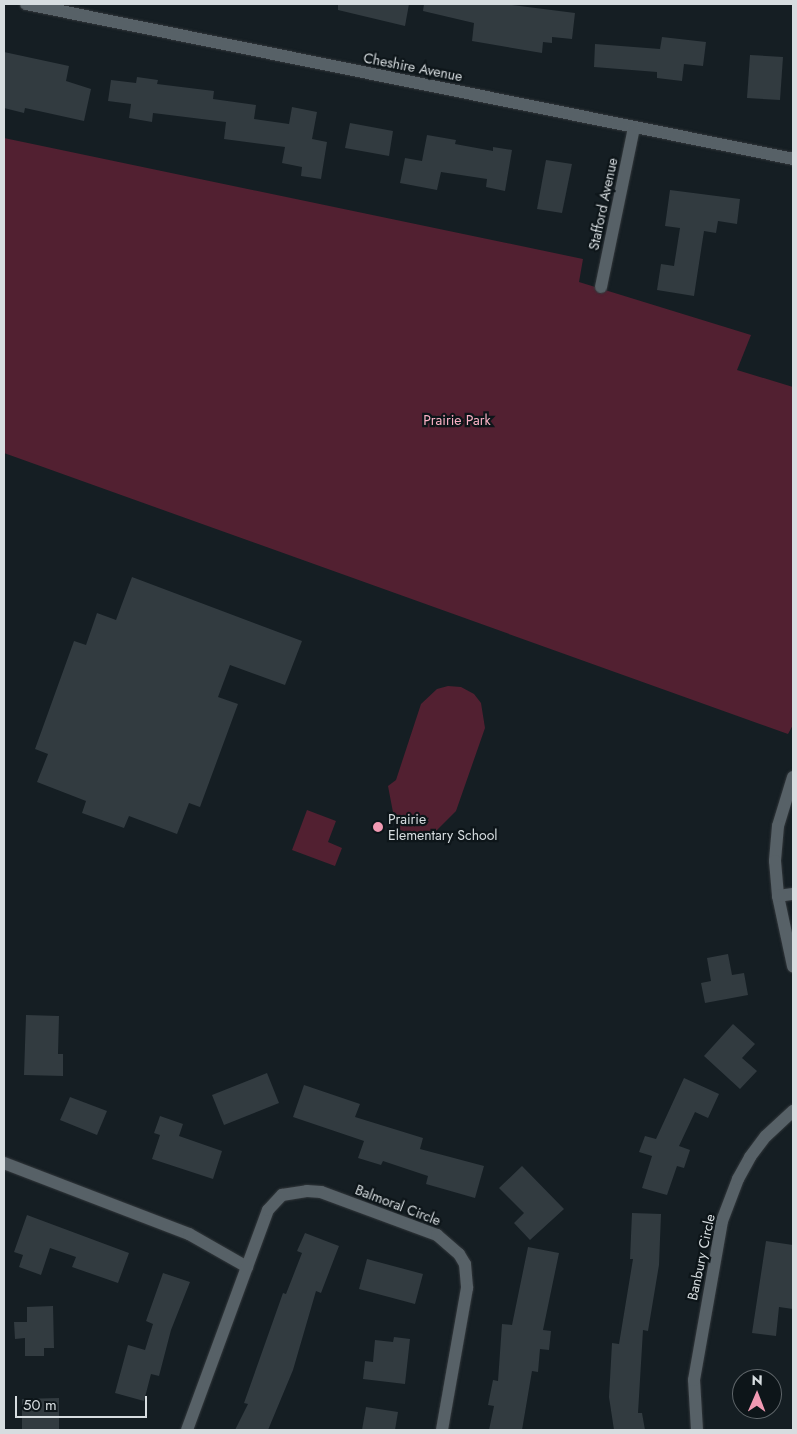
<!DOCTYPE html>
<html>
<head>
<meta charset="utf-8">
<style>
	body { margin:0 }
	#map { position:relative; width:797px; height:1434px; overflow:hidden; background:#151e23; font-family:Jost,sans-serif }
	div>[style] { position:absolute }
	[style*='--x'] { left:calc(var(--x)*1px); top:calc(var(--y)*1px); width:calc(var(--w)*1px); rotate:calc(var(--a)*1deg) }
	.green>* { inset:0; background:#522031 }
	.building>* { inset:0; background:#323b40 }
	.roads { filter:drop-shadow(0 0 1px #32373b) drop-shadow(0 0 1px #32373b) }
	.minor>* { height:12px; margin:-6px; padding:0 6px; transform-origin:6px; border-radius:6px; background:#576167 }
	.dots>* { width:14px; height:14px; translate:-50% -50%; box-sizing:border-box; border:2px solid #0d1519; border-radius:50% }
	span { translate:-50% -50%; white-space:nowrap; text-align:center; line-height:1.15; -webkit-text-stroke:4.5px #0d1519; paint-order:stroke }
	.street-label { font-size:14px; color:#d7dde0 }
	.park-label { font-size:14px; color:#fbb2c6 }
	.poi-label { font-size:14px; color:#d7dde0 }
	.left { translate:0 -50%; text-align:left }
	.frame { position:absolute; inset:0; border:5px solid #d7dde0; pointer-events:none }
	.north { position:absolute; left:732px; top:1369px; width:50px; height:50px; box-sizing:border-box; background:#0d1519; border:1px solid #5e6569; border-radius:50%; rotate:1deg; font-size:14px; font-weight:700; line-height:20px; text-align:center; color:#d7dde0 }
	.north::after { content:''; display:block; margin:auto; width:18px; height:22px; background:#f19ab3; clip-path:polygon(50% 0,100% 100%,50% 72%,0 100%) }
	.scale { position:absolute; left:15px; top:1396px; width:132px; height:22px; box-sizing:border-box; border:2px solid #d7dde0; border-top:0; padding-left:6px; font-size:15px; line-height:18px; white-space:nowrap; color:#d7dde0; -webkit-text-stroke:4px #0d1519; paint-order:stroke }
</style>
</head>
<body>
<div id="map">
	<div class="green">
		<i style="clip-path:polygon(4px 138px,583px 259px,579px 282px,751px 335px,737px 370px,793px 387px,793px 725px,788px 734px,4px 453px)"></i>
		<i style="clip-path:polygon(448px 686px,461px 687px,474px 694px,481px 703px,485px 728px,456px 811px,426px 841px,396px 828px,388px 786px,396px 780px,421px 704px,437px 689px)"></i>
		<i style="clip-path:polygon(307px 810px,336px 821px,328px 842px,342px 848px,335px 866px,292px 850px)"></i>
	</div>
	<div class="building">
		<i style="clip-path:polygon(338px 4px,409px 4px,405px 26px,338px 10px)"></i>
		<i style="clip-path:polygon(424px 4px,504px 4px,575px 13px,572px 39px,552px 37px,552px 43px,543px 42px,542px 53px,472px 41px,474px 23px,423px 11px)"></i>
		<i style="clip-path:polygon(662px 37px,706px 42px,703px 66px,684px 64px,682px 81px,657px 78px,657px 72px,594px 67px,595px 44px,660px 49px)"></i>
		<i style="clip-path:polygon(4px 52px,69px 66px,66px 81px,91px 89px,84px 121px,25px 108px,24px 113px,4px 108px)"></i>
		<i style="clip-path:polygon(750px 55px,783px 57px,780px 100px,747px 98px)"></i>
		<i style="clip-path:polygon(137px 77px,158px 80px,157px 84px,214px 91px,213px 99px,256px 105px,254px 119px,289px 124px,292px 107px,317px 112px,312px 139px,327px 142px,321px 179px,301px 176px,302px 167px,282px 163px,285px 147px,224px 139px,226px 122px,153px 113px,152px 122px,129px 118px,131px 104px,108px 101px,111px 80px,136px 83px)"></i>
		<i style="clip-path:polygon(350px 123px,393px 131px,389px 156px,345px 148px)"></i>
		<i style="clip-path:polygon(427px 135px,456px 140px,455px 144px,493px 151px,493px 147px,512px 150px,505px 191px,486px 187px,487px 179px,441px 172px,437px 190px,400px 183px,405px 158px,422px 161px)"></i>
		<i style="clip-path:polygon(546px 160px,572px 164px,562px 213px,537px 209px)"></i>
		<i style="clip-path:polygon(670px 190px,740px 199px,737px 224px,718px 221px,716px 233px,704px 231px,694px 296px,657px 290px,661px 264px,674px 266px,680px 228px,665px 226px)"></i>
		<i style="clip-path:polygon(132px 577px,302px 641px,285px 685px,230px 665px,218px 697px,238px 704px,200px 807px,189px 803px,177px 834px,129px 816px,124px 828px,82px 813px,86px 801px,37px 782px,48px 754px,35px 749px,74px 641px,86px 645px,97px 613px,116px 620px)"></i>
		<i style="clip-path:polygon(728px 954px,732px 975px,744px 973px,748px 995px,705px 1003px,701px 983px,711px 981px,707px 958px)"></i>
		<i style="clip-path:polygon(26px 1015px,59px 1016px,58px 1054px,63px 1054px,63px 1076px,24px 1075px)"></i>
		<i style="clip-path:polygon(733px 1024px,755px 1044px,742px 1058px,757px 1071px,740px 1089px,704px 1056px)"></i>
		<i style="clip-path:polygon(267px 1073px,279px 1103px,224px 1125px,212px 1095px)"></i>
		<i style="clip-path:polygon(684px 1078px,719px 1094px,708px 1118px,695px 1112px,679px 1146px,690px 1150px,684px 1168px,677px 1166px,667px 1195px,642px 1188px,652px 1156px,639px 1152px,645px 1136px,656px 1139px)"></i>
		<i style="clip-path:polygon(304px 1085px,360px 1104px,355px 1117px,423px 1138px,420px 1149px,484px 1166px,475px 1198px,426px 1184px,428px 1176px,383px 1161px,381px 1165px,358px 1158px,364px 1141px,293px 1117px)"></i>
		<i style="clip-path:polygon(70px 1097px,107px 1111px,97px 1135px,60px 1120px)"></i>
		<i style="clip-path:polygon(160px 1116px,183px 1124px,179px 1136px,222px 1151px,213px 1179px,152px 1159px,160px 1135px,154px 1133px)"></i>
		<i style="clip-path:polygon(522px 1166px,564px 1209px,530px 1240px,514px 1223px,524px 1213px,499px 1188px)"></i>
		<i style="clip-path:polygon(632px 1213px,661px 1214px,659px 1265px,648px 1331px,643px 1330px,638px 1413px,642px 1413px,645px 1430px,614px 1430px,609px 1397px,612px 1343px,619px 1344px,633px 1259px,630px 1259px)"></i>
		<i style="clip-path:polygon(27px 1215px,129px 1253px,118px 1283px,72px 1267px,76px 1257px,50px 1248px,41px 1275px,19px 1267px,23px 1255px,14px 1252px)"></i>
		<i style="clip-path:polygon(305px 1233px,339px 1246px,321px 1293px,316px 1291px,293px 1370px,268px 1430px,235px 1430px,248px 1404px,244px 1403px,283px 1293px,286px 1294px,302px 1253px,297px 1251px)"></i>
		<i style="clip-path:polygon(766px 1241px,793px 1245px,793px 1309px,779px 1307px,776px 1336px,752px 1333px)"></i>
		<i style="clip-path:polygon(528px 1247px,559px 1253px,543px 1330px,551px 1331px,549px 1350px,540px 1349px,538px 1372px,532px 1371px,522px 1430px,489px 1430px,494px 1406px,488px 1405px,493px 1380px,498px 1381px,502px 1324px,512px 1325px)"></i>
		<i style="clip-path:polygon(367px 1259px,423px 1274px,415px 1304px,359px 1289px)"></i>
		<i style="clip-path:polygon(163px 1273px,190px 1282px,171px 1330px,159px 1376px,151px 1374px,144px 1401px,115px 1393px,128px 1345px,145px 1350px,153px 1324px,146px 1321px)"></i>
		<i style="clip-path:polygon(53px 1306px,54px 1348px,44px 1348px,44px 1356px,25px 1356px,25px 1338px,15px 1339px,14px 1322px,27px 1322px,27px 1307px)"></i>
		<i style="clip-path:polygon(394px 1337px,410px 1339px,405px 1384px,363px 1379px,365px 1361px,373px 1362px,375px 1340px,393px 1342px)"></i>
		<i style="clip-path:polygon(59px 1398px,59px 1430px,22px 1430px,22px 1399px)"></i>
		<i style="clip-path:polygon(366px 1407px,398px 1412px,395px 1430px,362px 1430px)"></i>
	</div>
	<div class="roads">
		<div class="minor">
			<i style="--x:26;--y:4;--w:783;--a:11.42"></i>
			<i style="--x:601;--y:287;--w:163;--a:-78.3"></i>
			<i style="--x:793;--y:777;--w:51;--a:107"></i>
			<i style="--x:778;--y:826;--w:35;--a:95"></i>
			<i style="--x:775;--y:861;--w:35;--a:85"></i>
			<i style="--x:778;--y:896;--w:72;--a:77.9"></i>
			<i style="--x:778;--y:896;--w:15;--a:-8"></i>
			<i style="--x:4;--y:1163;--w:198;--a:21"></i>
			<i style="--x:189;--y:1234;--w:67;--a:29.6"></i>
			<i style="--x:187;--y:1430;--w:234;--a:-69.8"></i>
			<i style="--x:268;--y:1210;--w:21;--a:-47"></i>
			<i style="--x:282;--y:1195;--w:25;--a:-9"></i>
			<i style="--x:307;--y:1191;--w:14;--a:4"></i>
			<i style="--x:321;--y:1192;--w:124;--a:20.3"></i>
			<i style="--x:437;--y:1235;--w:29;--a:41"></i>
			<i style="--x:459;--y:1254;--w:12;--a:59"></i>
			<i style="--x:465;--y:1264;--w:24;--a:85"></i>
			<i style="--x:467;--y:1288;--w:144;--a:100"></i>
			<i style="--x:697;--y:1430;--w:50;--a:-93.4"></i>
			<i style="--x:694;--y:1380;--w:161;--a:-80"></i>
			<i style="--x:722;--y:1221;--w:45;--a:-69.1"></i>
			<i style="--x:738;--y:1179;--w:25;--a:-61"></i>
			<i style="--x:750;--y:1157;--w:26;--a:-53"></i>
			<i style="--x:766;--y:1136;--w:37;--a:-43"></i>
		</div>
	</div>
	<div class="dots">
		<i style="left:378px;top:827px;background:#f19ab3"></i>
	</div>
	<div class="street-label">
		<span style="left:413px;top:67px;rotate:11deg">Cheshire Avenue</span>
		<span style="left:603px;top:204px;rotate:-78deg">Stafford Avenue</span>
		<span style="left:398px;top:1205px;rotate:21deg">Balmoral Circle</span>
		<span style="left:701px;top:1257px;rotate:-78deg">Banbury Circle</span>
	</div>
	<div class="park-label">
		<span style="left:457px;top:420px">Prairie Park</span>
	</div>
	<div class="poi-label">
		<span class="left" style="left:388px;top:827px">Prairie<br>Elementary School</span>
	</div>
	<div class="frame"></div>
	<div class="north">N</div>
	<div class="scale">50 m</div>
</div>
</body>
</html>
